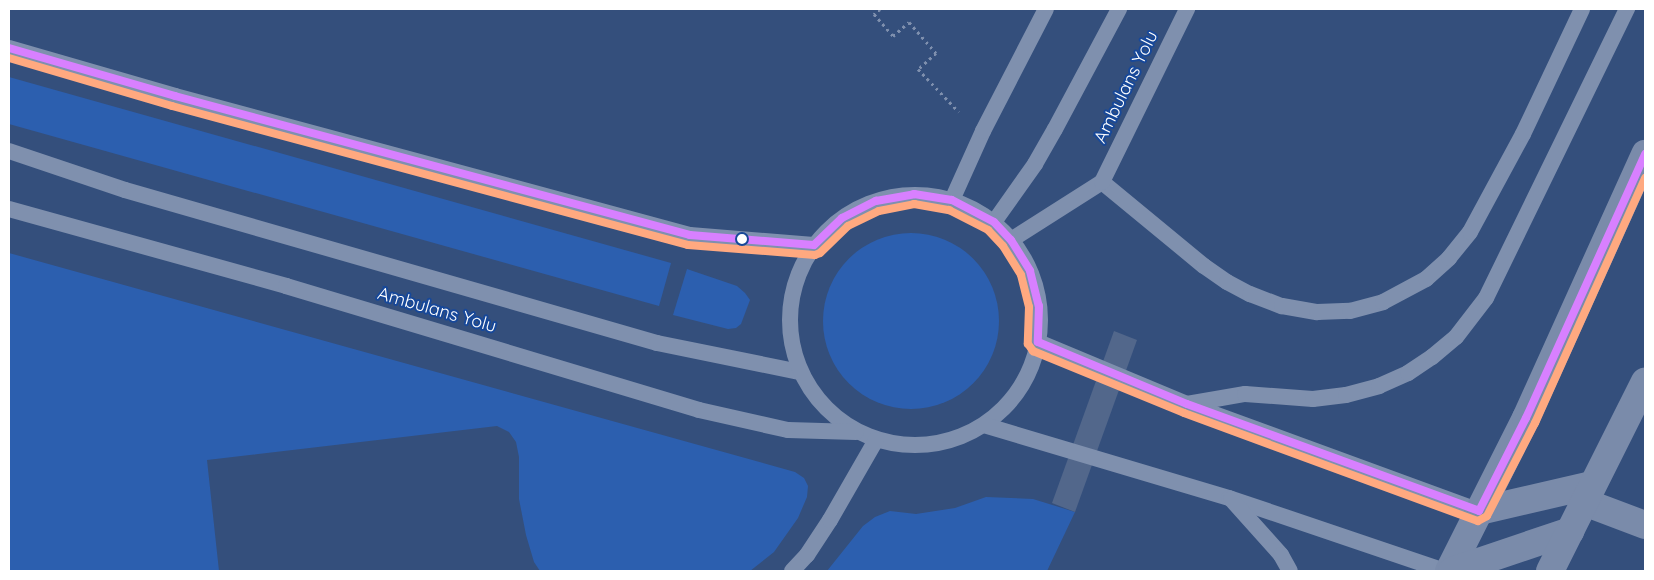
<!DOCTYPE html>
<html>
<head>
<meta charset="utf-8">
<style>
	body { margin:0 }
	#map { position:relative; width:1654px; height:580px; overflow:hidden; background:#344f7c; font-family:Quicksand,sans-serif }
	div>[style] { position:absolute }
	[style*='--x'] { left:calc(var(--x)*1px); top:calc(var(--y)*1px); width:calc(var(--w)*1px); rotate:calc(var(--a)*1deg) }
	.green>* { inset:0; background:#2c5faf }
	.round { border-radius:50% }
	.building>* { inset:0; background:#52678b }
	.path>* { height:3px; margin-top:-1.5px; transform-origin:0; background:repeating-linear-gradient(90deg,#7f90ae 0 2.5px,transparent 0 6.5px) }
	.lane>* { height:16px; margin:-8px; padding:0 8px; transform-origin:8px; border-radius:8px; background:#7f90ae }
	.lane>.ring { margin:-8px; padding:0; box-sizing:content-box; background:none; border:16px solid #7f90ae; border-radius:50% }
	.secondary>* { height:28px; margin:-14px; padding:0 14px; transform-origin:14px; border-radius:14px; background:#7a8baa }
	.bus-1>* { height:8px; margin:-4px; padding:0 4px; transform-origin:4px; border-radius:4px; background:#d880ff }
	.bus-2>* { height:8px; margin:-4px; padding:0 4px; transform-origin:4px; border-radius:4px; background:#ffa980 }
	.dots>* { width:14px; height:14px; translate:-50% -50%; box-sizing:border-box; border:2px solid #174899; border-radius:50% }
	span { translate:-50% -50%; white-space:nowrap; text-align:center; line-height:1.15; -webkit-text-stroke:4px #174899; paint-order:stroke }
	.street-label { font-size:18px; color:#fff }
	.frame { position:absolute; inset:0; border:10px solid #fff; pointer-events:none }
</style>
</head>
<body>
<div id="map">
	<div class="green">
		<i style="clip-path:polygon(9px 77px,671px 263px,659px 306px,9px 124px)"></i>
		<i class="round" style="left:823px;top:233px;width:176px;height:176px"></i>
		<i style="clip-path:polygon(9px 253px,795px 472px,804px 478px,808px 486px,807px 497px,798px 518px,774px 552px,750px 571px,540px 571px,534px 562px,526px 535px,519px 499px,519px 457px,516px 442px,509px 432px,497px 426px,207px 460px,219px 571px,9px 571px)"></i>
		<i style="clip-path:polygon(687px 269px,737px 286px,745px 293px,750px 300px,741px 324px,736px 328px,728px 329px,673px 315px)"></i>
		<i style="clip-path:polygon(986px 497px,1033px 499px,1075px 512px,1047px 571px,827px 571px,863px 526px,875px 517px,890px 511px,916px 514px,955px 508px)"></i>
	</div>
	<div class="building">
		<i style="clip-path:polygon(1114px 331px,1137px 340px,1075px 512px,1052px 503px)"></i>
	</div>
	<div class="path">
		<i style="--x:880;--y:9;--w:8;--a:140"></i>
		<i style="--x:874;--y:14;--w:29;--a:49"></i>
		<i style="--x:893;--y:36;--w:21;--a:-41"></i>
		<i style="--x:909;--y:22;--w:41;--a:48.9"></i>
		<i style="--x:936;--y:53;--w:24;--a:138"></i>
		<i style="--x:918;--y:69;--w:59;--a:46.4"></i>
	</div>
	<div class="lane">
		<i style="--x:9;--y:48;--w:173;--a:16.1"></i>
		<i style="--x:175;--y:96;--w:533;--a:15.1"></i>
		<i style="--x:690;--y:235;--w:124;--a:4.6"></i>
		<i style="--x:9;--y:151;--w:122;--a:18.6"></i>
		<i style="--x:125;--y:190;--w:554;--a:16.04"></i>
		<i style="--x:657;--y:343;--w:146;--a:11.5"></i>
		<i style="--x:1102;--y:182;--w:132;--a:39.5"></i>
		<i style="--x:1204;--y:266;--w:28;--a:35"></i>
		<i style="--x:1227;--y:282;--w:26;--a:28"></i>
		<i style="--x:1250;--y:294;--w:34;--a:21"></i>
		<i style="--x:1282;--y:306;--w:36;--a:10"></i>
		<i style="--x:1317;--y:312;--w:33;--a:-2"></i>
		<i style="--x:1350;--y:311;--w:34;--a:-15"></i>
		<i style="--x:1383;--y:302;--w:49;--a:-28.1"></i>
		<i style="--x:1426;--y:279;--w:31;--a:-42"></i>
		<i style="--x:1449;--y:258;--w:33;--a:-51"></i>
		<i style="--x:1470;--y:232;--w:111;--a:-61.6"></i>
		<i style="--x:1523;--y:134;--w:138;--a:-64.7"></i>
		<i class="ring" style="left:790px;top:195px;width:234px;height:234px"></i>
		<i style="--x:952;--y:200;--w:76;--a:-65.8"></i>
		<i style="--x:983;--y:131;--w:137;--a:-62.7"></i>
		<i style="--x:9;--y:209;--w:288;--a:15.5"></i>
		<i style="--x:286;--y:286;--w:431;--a:16.7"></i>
		<i style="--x:699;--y:410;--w:91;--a:12.7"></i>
		<i style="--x:788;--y:430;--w:68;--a:1.7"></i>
		<i style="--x:994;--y:222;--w:71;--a:-54.7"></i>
		<i style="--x:1035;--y:164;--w:40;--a:-60.3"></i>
		<i style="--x:1055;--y:129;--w:136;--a:-61.9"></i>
		<i style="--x:1011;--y:240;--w:108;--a:-32.5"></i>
		<i style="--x:1102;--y:182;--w:193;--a:-63.8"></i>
		<i style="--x:1038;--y:342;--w:161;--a:22.6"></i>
		<i style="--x:1187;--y:404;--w:311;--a:20.1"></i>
		<i style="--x:1187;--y:404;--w:59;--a:-9.8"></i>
		<i style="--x:1245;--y:394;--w:68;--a:4.2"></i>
		<i style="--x:1313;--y:399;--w:33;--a:-7"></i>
		<i style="--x:1346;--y:395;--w:34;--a:-15"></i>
		<i style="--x:1379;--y:386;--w:32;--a:-24"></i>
		<i style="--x:1408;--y:373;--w:29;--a:-34"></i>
		<i style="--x:1432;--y:357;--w:31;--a:-40"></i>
		<i style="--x:1456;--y:337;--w:49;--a:-52.4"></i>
		<i style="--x:1486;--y:298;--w:322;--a:-64"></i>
		<i style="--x:984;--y:425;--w:256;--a:16.6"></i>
		<i style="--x:1229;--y:498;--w:228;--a:18.7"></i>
		<i style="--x:1231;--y:499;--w:75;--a:48.2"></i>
		<i style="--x:1281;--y:555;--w:18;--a:61"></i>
		<i style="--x:792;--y:571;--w:22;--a:-47"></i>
		<i style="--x:807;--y:555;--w:42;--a:-56.7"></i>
		<i style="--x:830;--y:520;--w:92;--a:-60.1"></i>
	</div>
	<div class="secondary">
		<i style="--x:1584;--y:502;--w:65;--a:20.7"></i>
		<i style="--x:1479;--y:511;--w:116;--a:-13"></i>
		<i style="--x:1449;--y:571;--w:171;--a:-63.3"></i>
		<i style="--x:1526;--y:418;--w:290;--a:-65.7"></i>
		<i style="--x:1452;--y:571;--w:125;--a:-18.7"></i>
		<i style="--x:1550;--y:571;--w:212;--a:-63.4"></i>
	</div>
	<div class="bus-1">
		<i style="--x:9;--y:48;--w:173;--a:16.1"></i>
		<i style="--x:175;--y:96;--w:533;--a:15.1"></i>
		<i style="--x:690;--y:235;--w:124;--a:4.6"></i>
		<i style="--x:814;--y:245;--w:39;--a:-44"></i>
		<i style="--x:842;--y:218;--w:38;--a:-27"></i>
		<i style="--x:876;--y:201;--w:39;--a:-10"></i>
		<i style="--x:914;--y:194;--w:38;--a:9"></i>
		<i style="--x:952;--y:200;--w:47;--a:27.6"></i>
		<i style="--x:994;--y:222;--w:25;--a:47"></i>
		<i style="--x:1011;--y:240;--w:36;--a:58"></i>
		<i style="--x:1030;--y:271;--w:36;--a:76"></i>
		<i style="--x:1039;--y:306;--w:36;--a:92"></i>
		<i style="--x:1038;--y:342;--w:161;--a:22.6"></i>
		<i style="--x:1187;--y:404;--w:311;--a:20.1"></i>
		<i style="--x:1479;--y:511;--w:104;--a:-63.2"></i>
		<i style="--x:1526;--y:418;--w:290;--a:-65.7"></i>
	</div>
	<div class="bus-2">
		<i style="--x:9;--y:58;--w:170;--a:16.4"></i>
		<i style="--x:172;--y:106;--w:534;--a:15.08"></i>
		<i style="--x:688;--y:245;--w:127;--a:4.5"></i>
		<i style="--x:815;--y:255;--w:5;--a:-22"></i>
		<i style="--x:820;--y:253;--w:39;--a:-44"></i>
		<i style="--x:848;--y:226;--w:34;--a:-26"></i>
		<i style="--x:879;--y:211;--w:36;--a:-11"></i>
		<i style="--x:914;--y:204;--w:36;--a:10"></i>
		<i style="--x:949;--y:210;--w:44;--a:27.1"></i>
		<i style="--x:988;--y:230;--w:22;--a:47"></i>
		<i style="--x:1003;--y:246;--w:34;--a:58"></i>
		<i style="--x:1021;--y:275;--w:33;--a:76"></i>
		<i style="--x:1029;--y:307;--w:37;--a:92"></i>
		<i style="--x:1028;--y:344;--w:9;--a:54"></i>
		<i style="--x:1033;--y:351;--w:163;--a:22.3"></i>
		<i style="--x:1184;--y:413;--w:313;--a:20.2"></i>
		<i style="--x:1478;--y:521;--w:10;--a:-29"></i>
		<i style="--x:1487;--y:516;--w:105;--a:-62.7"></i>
		<i style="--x:1535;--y:423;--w:269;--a:-65.8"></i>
	</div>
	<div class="dots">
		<i style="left:742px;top:239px;background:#fff"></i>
	</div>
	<div class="street-label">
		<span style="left:1126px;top:87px;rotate:-64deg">Ambulans Yolu</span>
		<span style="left:437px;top:310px;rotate:16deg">Ambulans Yolu</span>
	</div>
	<div class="frame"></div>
</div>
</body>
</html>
